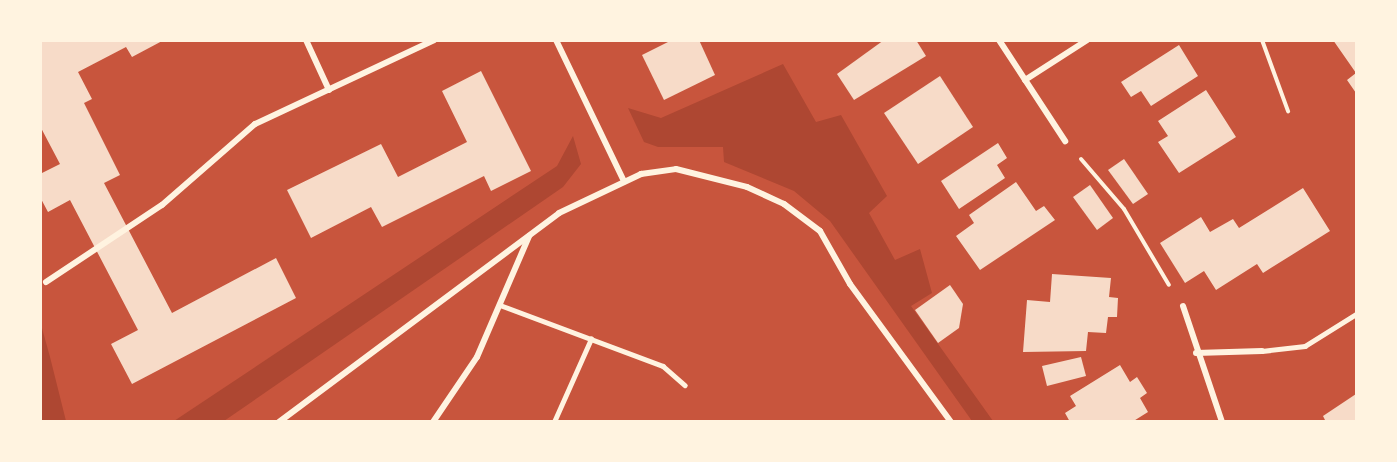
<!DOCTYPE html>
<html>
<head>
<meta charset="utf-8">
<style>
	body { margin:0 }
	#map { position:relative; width:1397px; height:462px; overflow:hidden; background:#c8553d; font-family:"PT Sans Narrow",sans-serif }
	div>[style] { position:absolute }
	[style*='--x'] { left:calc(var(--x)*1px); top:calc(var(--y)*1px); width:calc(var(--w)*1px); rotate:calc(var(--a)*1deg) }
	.green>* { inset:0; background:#ae4732 }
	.building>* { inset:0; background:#f7dbc8 }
	.path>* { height:4px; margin:-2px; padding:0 2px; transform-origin:2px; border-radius:2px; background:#fff3e0 }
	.service>* { height:4.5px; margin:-2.25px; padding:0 2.25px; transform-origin:2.25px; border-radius:2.25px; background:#fff3e0 }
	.minor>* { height:6px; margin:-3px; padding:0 3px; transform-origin:3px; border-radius:3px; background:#fff3e0 }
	span { translate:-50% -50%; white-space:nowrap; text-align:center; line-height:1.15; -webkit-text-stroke:4.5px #fff3e0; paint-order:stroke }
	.frame { position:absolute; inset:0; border:42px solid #fff3e0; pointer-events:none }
</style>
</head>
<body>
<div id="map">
	<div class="green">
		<i style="clip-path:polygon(783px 64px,816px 122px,841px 115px,887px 196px,869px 213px,895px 260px,920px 249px,932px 293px,911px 306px,993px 421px,972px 421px,830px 221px,794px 191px,724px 162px,723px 147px,658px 147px,644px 142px,628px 108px,661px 118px)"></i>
		<i style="clip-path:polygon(573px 136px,581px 164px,563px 187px,224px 421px,174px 421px,557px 166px)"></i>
		<i style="clip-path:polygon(40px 321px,50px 357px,66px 421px,41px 421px)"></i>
	</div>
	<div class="building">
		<i style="clip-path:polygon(46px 40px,164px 40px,132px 57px,126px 47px,78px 72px,92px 99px,84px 103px,120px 175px,104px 183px,172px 313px,276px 258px,296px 298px,132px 384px,111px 344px,138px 330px,70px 200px,48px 212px,40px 197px,40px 174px,60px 164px,40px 126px,40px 43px)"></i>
		<i style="clip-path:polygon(672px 40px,699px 40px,715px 75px,664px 100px,642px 55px)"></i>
		<i style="clip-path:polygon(884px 40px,916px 40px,926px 56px,854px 100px,837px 74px)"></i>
		<i style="clip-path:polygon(1333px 40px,1356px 40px,1356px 93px,1347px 80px,1356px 73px)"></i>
		<i style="clip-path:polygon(1179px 45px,1198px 76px,1151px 106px,1141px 91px,1131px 97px,1121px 82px)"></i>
		<i style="clip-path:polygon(481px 71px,531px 171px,491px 191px,484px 176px,382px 227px,371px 207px,311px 238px,287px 190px,381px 144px,398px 177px,467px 142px,442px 91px)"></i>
		<i style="clip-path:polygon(940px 76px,973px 127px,918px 164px,884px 113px)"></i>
		<i style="clip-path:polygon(1206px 90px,1236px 137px,1179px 173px,1158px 142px,1168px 136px,1158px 121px)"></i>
		<i style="clip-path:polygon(998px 143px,1007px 158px,997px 165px,1005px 178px,959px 209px,941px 181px)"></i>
		<i style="clip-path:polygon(1124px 159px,1148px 194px,1133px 204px,1108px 170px)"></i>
		<i style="clip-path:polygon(1016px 182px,1036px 211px,1044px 206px,1055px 220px,980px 270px,956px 236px,974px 223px,969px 215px)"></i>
		<i style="clip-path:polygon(1090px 185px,1113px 218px,1097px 230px,1073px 197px)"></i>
		<i style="clip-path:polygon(1303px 188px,1330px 231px,1263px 273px,1257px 264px,1216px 290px,1204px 271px,1185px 283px,1160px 243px,1201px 217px,1210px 232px,1233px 219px,1239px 228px)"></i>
		<i style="clip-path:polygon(1052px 274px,1111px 278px,1109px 297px,1118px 298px,1117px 317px,1108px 317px,1106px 333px,1088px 332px,1086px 351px,1023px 352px,1027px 300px,1050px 302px)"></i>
		<i style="clip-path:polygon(950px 285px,963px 304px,959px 328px,938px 343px,915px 310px)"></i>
		<i style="clip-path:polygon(1081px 357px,1086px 376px,1047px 386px,1042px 366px)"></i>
		<i style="clip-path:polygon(1120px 365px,1130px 382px,1137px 377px,1147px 393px,1140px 398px,1148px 412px,1132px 422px,1070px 422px,1065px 413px,1076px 406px,1070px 396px)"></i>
		<i style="clip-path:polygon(1356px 394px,1356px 422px,1326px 422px,1323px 416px)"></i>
	</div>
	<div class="path">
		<i style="--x:1262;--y:40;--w:76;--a:69.9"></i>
		<i style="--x:1081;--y:159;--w:66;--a:49.3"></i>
		<i style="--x:1124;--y:209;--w:88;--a:59.4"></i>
	</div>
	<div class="service">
		<i style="--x:500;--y:305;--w:174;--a:20.5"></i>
		<i style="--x:663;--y:366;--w:29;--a:41"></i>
		<i style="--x:1262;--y:351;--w:43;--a:-6.6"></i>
		<i style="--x:1305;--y:346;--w:60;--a:-32.1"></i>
		<i style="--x:554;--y:422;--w:91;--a:-66"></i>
	</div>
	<div class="minor">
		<i style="--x:306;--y:40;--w:55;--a:65.3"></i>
		<i style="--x:556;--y:40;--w:157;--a:64.3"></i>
		<i style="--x:999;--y:40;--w:121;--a:56.8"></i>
		<i style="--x:1025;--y:80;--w:74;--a:-32.8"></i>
		<i style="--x:46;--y:282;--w:139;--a:-33.6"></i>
		<i style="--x:162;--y:205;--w:123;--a:-41.1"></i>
		<i style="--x:255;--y:124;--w:198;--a:-25.1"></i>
		<i style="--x:1183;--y:306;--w:122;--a:71.4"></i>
		<i style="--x:1196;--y:353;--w:66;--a:-1.7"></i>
		<i style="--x:279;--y:422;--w:349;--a:-36.7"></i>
		<i style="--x:559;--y:213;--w:91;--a:-25.4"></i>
		<i style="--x:641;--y:174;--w:35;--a:-8"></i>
		<i style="--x:676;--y:169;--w:73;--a:14.2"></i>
		<i style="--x:747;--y:187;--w:41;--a:24.7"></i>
		<i style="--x:784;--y:204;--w:45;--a:36.9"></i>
		<i style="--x:820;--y:231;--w:61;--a:60.5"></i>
		<i style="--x:850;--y:284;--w:171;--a:53.8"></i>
		<i style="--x:433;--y:422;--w:78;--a:-55.9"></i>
		<i style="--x:477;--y:357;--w:132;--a:-66.7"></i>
	</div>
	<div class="frame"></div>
</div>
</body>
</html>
